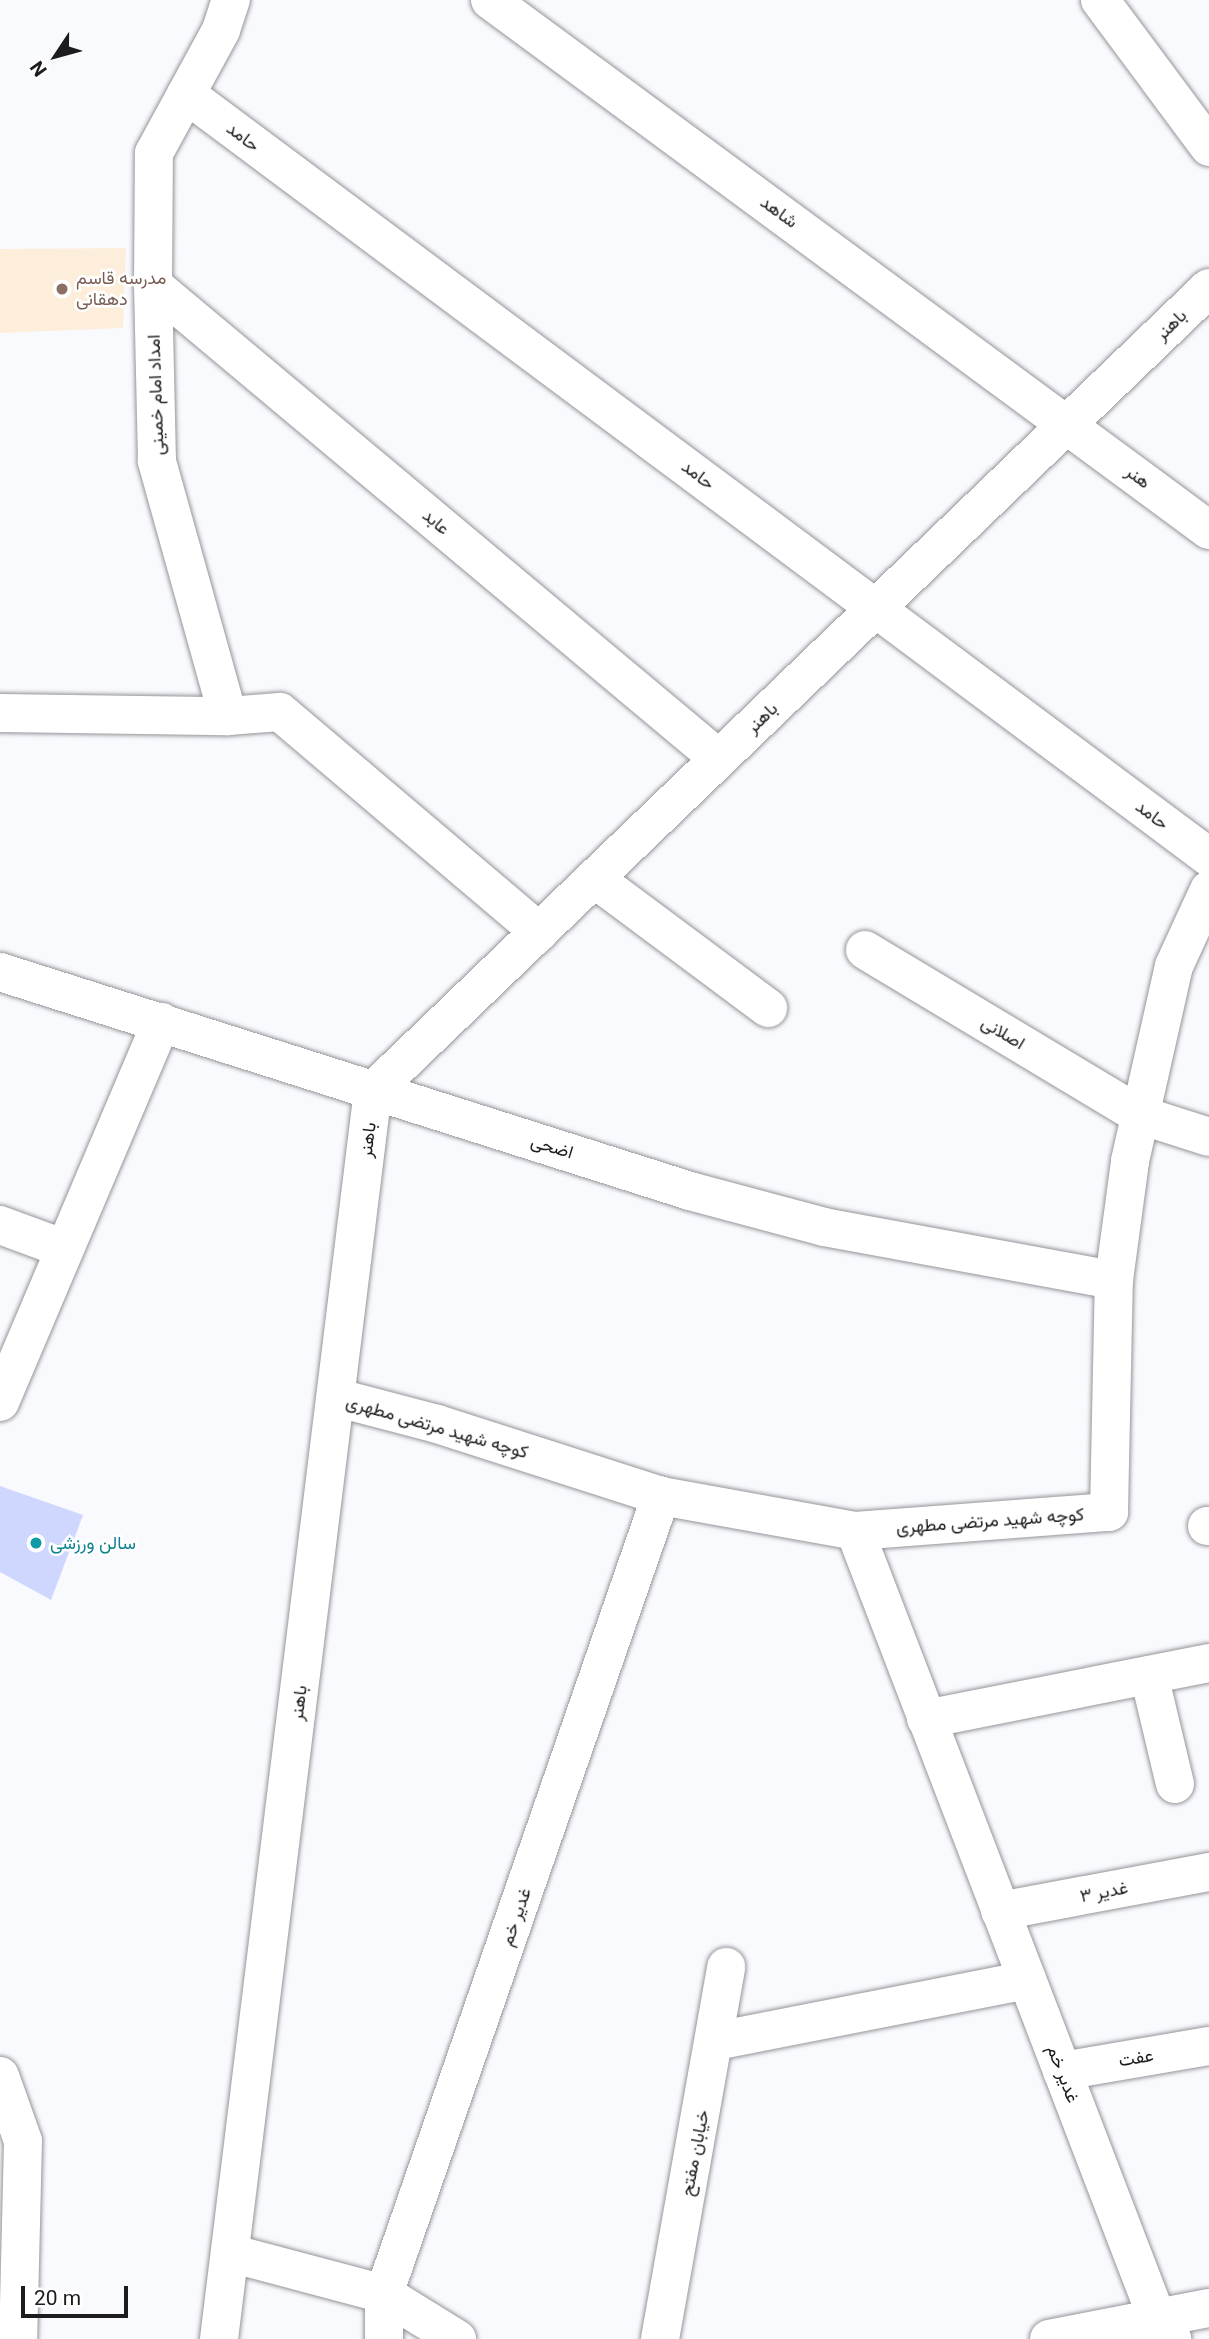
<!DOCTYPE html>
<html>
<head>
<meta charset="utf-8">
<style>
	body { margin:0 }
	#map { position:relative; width:1209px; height:2339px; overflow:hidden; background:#f9fafe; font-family:Roboto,Vazirmatn,sans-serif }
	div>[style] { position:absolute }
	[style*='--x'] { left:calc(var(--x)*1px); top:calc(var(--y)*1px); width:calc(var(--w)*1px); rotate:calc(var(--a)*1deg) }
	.education>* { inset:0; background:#fdeedb }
	.building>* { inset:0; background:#cfd7ff }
	.roads { filter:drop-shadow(0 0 2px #959599) drop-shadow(0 0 2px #959599) }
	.minor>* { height:38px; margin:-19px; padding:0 19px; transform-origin:19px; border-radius:19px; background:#fff }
	.major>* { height:38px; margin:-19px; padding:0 19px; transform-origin:19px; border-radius:19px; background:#fff }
	.dots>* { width:19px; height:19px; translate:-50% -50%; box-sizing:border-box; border:4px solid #fff; border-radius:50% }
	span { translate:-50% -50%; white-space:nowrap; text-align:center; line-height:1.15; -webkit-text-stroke:5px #fff; paint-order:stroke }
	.street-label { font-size:18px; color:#1c1c1e }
	.education-label { font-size:18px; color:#785e54 }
	.left { translate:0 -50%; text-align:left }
	.culture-label { font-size:18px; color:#0d838f }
	.north { position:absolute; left:21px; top:21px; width:70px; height:70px; -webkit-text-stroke:5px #fff; paint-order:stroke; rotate:234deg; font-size:19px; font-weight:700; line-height:28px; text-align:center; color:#1c1c1e }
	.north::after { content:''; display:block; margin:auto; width:24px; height:32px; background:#1c1c1e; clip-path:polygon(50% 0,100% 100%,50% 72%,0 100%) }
	.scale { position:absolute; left:21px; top:2286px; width:107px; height:32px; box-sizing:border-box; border:4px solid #1c1c1e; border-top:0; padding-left:9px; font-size:21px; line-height:24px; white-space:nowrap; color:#1c1c1e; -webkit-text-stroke:5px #fff; paint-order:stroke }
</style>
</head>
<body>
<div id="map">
	<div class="education">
		<i style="clip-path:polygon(126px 248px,123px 328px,0 333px,0 249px)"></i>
	</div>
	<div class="building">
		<i style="clip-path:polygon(0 1486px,83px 1515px,51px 1600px,0 1572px)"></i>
	</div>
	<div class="roads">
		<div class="minor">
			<i style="--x:490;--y:0;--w:893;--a:36.4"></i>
			<i style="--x:186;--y:94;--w:1276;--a:36.72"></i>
			<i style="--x:153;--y:285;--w:738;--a:39.94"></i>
			<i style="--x:0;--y:713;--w:228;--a:0.8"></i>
			<i style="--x:228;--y:716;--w:52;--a:-4.4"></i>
			<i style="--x:280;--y:712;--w:340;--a:40.3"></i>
			<i style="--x:228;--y:716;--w:265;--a:-105.6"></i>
			<i style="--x:157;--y:461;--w:176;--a:-91.3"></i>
			<i style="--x:153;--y:285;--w:132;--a:-89.6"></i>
			<i style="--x:154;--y:153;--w:140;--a:-61.4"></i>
			<i style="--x:221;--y:30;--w:32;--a:-72"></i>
			<i style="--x:595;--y:879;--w:216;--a:36.7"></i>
			<i style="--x:865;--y:950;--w:321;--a:31"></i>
			<i style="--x:1140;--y:1115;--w:72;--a:17.7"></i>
			<i style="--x:0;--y:972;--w:724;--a:17.61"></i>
			<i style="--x:690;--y:1191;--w:139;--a:15"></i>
			<i style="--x:824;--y:1227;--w:295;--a:10.4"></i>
			<i style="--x:0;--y:1225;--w:69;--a:20.3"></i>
			<i style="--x:338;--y:1398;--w:102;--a:14.7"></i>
			<i style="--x:437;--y:1424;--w:235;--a:17.8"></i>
			<i style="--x:661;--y:1496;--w:197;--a:10.2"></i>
			<i style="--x:855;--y:1531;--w:255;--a:-4.3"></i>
			<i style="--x:1109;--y:1512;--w:232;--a:-88.8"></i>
			<i style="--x:1114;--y:1280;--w:120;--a:-82.3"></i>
			<i style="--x:1130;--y:1161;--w:200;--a:-77.3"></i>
			<i style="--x:1174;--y:966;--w:84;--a:-65.3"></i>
			<i style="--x:0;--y:1402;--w:413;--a:-67"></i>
			<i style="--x:1207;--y:1526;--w:2;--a:0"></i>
			<i style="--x:855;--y:1531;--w:843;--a:69.01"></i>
			<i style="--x:1157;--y:2318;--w:26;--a:54"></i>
			<i style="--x:1149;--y:1675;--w:112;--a:76.6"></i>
			<i style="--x:926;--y:1719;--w:288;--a:-11.2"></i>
			<i style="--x:1000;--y:1911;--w:213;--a:-10.6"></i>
			<i style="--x:716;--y:2041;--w:317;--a:-11.1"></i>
			<i style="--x:1062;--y:2071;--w:149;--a:-9.7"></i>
			<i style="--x:230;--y:2253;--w:159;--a:14.9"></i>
			<i style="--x:384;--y:2294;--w:86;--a:31.7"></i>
			<i style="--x:219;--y:2339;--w:1257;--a:-82.97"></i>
			<i style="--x:373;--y:1091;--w:1159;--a:-43.85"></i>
			<i style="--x:384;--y:2339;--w:45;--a:-90"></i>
			<i style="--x:384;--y:2294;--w:845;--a:-70.86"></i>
			<i style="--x:660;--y:2339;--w:378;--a:-79.9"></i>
			<i style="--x:1049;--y:2339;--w:163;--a:-11"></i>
		</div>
		<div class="major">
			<i style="--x:1100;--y:0;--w:183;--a:53.4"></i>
			<i style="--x:0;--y:2076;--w:69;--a:70.5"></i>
			<i style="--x:23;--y:2141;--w:198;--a:91.4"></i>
		</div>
	</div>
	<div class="dots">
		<i style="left:62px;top:289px;background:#8d6e63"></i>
		<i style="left:36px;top:1543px;background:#0f9aa8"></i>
	</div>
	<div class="street-label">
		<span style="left:243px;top:137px;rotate:37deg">حامد</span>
		<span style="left:779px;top:212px;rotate:36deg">شاهد</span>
		<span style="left:1171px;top:325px;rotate:-44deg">باهنر</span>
		<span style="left:156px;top:395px;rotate:-92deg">امداد امام خمینی</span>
		<span style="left:698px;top:475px;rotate:37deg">حامد</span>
		<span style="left:1138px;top:477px;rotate:37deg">هنر</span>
		<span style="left:436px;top:522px;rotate:40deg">عابد</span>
		<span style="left:762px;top:718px;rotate:-44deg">باهنر</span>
		<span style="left:1152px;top:815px;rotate:37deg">حامد</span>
		<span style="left:1003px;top:1033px;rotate:31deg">اصلانی</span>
		<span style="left:368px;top:1140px;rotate:-83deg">باهنر</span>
		<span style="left:552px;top:1147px;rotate:17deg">اضحی</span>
		<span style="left:437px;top:1427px;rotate:16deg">کوچه شهید مرتضی مطهری</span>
		<span style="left:990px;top:1521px;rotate:-4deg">کوچه شهید مرتضی مطهری</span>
		<span style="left:299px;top:1703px;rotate:-83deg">باهنر</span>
		<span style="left:1104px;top:1892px;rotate:-11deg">غدیر ۳</span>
		<span style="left:516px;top:1917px;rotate:-71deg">غدیر خم</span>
		<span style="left:1136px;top:2058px;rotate:-10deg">عفت</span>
		<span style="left:1063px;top:2074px;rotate:69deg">غدیر خم</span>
		<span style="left:695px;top:2153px;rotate:-79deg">خیابان مفتح</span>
	</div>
	<div class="education-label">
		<span class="left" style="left:76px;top:289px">مدرسه قاسم<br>دهقانی</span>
	</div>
	<div class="culture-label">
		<span class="left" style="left:50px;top:1543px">سالن ورزشی</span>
	</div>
	<div class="north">N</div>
	<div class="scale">20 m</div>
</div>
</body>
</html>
